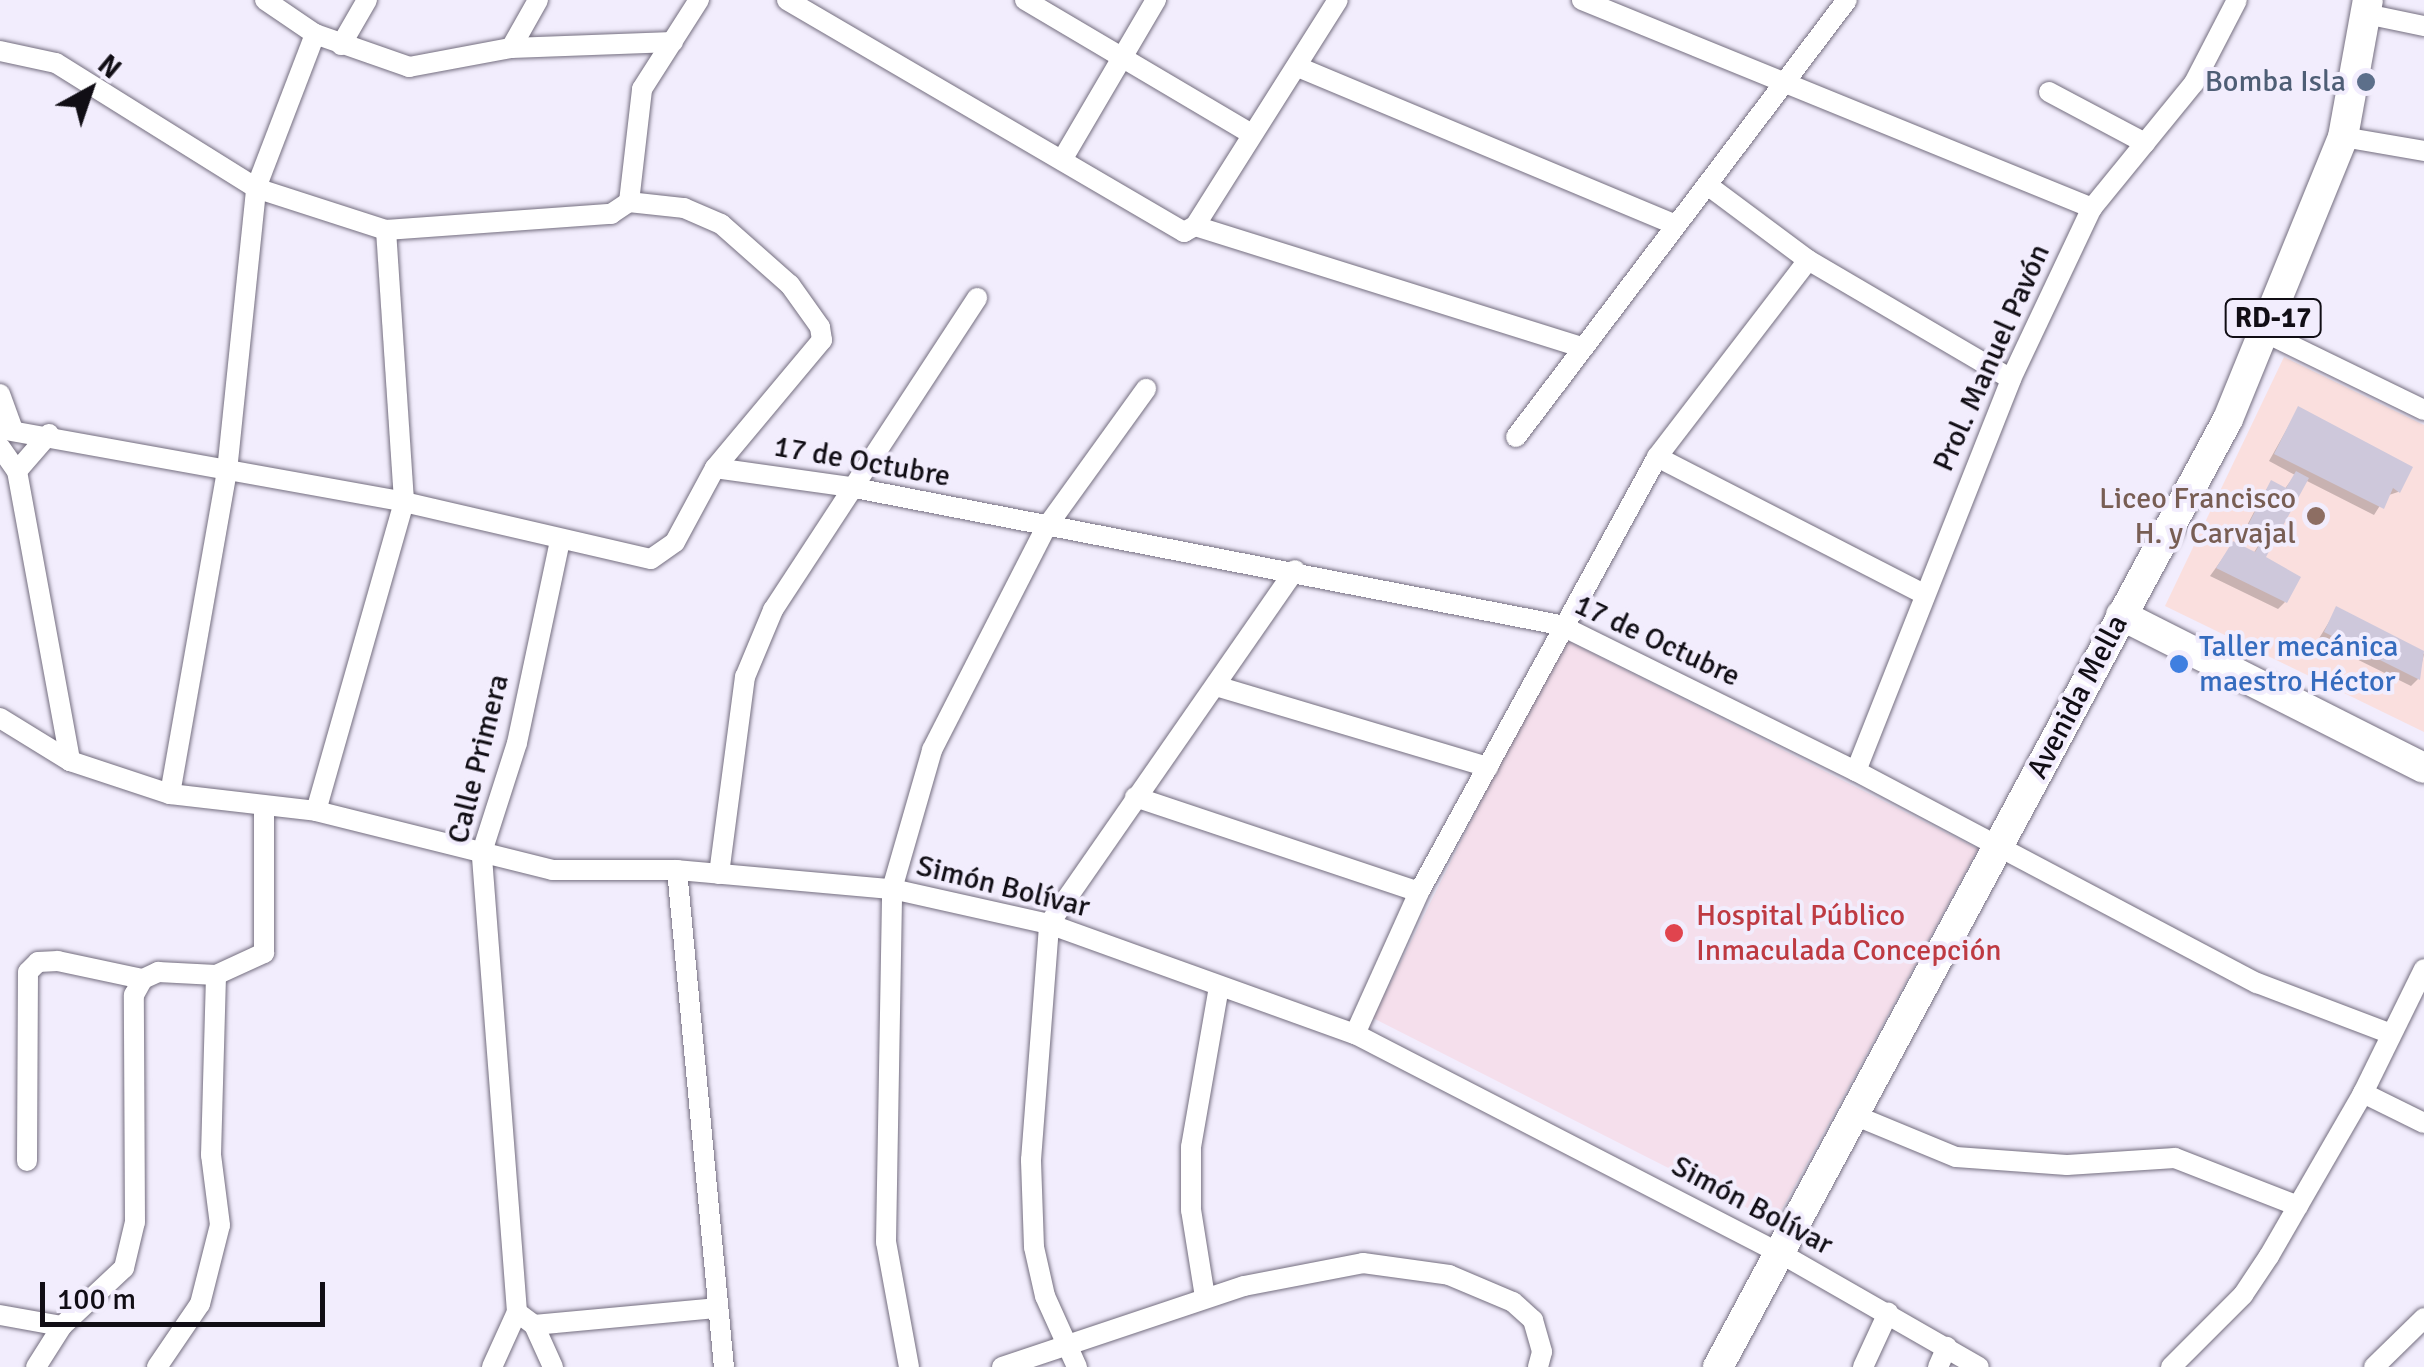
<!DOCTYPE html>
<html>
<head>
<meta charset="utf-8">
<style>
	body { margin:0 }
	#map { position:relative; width:2424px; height:1367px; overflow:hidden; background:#f2edfd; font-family:Signika,sans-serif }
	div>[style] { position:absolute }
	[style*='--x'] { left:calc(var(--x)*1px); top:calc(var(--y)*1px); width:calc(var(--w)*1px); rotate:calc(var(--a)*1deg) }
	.education>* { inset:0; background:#fadfde }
	.medical>* { inset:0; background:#f5dfec }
	.shadow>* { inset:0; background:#0003 }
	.building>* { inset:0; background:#cec8db }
	.roads { filter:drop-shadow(0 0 2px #746e7f) drop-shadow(0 0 2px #746e7f) }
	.minor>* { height:20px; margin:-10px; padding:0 10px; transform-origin:10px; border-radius:10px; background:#fff }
	.primary>* { height:30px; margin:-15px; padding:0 15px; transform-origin:15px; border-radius:15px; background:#fff }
	.dots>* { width:28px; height:28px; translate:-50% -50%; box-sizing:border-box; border:5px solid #f2edfd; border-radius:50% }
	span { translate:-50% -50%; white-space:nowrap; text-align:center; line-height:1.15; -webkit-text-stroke:8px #f2edfd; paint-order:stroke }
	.shield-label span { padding:2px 8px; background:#f2edfd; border:2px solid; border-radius:8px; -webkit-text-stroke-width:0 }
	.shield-label { font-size:28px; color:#110e15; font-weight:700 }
	.service-label { font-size:30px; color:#4e5e75 }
	.right { translate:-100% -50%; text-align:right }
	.street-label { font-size:30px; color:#110e15 }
	.education-label { font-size:30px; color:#785e54 }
	.shop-label { font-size:30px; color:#366cbe }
	.left { translate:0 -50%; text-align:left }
	.health-label { font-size:30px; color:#be3a42 }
	.north { position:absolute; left:40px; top:40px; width:100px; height:100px; -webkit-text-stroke:8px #f2edfd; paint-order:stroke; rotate:40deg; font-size:28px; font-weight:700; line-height:40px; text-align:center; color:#110e15 }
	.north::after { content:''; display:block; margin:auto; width:35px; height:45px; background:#110e15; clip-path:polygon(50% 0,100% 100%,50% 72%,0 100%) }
	.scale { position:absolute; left:40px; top:1282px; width:285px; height:45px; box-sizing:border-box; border:5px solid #110e15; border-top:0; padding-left:12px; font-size:30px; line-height:35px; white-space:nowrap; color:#110e15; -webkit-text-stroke:8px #f2edfd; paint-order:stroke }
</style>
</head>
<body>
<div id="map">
	<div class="education">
		<i style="clip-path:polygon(2284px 357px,2424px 425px,2424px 732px,2165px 606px)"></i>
	</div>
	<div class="medical">
		<i style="clip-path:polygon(1562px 638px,1978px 849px,1775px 1222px,1373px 1018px)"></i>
	</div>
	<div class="shadow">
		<i style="clip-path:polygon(2298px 409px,2410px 468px,2398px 492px,2386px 496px,2374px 515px,2305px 480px,2262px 558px,2285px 602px,2278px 609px,2210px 576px,2233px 544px,2253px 554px,2258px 546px,2242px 535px,2265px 491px,2272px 483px,2284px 490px,2295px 475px,2269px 461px)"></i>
		<i style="clip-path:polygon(2337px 609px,2424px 654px,2418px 679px,2411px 686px,2318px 640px)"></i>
	</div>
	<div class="building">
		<i style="clip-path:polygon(2298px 406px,2413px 467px,2400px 493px,2393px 488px,2384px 509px,2274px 454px)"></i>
		<i style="clip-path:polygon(2296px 471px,2309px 478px,2266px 557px,2301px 577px,2287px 603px,2216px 568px,2233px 541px,2255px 552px,2264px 538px,2247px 527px,2271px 480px,2286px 488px)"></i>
		<i style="clip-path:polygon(2336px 606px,2424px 651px,2420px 680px,2324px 632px)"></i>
	</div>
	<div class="roads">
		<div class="minor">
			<i style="--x:265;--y:0;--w:60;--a:34.2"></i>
			<i style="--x:315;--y:34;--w:100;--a:19.3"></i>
			<i style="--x:409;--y:67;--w:104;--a:-10.6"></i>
			<i style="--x:511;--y:48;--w:162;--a:-2.1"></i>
			<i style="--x:787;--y:0;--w:460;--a:30.3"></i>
			<i style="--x:1184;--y:232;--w:13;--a:-29"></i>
			<i style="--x:1195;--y:226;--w:405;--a:17.4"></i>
			<i style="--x:1025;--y:0;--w:261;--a:30.6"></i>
			<i style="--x:1582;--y:0;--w:551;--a:22.19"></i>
			<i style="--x:2366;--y:14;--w:59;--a:11.7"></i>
			<i style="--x:341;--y:45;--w:52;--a:-60"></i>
			<i style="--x:511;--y:48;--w:55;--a:-60.6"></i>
			<i style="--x:0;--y:51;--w:57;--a:12.1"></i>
			<i style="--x:56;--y:63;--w:236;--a:32"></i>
			<i style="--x:256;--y:188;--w:137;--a:17.9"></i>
			<i style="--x:386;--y:230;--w:273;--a:86.2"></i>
			<i style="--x:404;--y:502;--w:321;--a:105.9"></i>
			<i style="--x:1298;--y:67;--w:407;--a:22.7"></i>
			<i style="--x:2049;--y:92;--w:109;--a:28"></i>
			<i style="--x:2343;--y:137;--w:82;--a:9.8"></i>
			<i style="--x:1062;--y:160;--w:186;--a:-59.6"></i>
			<i style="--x:1710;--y:187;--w:122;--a:36.7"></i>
			<i style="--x:1808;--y:260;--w:235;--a:30.4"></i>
			<i style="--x:1195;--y:226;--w:267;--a:-57.7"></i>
			<i style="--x:386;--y:230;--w:226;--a:-4.1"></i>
			<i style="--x:611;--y:214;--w:22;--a:-34"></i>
			<i style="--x:629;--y:202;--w:114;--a:-83.4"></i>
			<i style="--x:642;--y:89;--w:106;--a:-57.4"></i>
			<i style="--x:2266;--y:333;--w:176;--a:26"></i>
			<i style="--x:0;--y:394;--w:37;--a:70"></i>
			<i style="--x:0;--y:429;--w:411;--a:10.2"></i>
			<i style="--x:404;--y:502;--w:253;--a:13"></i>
			<i style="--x:651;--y:559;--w:29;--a:-35"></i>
			<i style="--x:675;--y:542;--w:84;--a:-61.6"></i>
			<i style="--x:715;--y:468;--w:167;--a:-50.1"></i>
			<i style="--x:822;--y:340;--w:13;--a:-99"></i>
			<i style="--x:820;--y:327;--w:52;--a:-125.5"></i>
			<i style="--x:790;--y:285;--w:92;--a:-138.5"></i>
			<i style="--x:721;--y:224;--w:40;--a:-156.6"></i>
			<i style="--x:684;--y:208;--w:55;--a:-173.8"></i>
			<i style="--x:1516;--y:437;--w:548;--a:-52.86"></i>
			<i style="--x:0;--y:447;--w:29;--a:55"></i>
			<i style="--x:17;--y:471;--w:295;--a:79.6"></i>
			<i style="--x:1657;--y:457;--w:300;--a:27.2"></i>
			<i style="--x:715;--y:468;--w:136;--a:8"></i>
			<i style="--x:850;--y:487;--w:723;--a:11"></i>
			<i style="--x:1560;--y:625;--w:330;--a:26.3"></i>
			<i style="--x:1856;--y:771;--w:454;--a:27.9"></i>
			<i style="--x:2257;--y:983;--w:143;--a:20.8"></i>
			<i style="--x:17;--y:471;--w:49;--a:-49.1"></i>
			<i style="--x:1216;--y:686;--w:284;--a:16.6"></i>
			<i style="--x:0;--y:718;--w:82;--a:31.6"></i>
			<i style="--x:70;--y:761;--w:105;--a:18.3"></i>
			<i style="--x:170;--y:794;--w:147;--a:6.6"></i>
			<i style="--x:316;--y:811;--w:243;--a:14"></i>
			<i style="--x:552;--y:870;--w:125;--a:0"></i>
			<i style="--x:677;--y:870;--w:216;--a:5.1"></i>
			<i style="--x:892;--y:889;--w:161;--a:12.6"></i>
			<i style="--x:1049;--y:924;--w:325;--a:19.8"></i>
			<i style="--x:1355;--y:1034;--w:478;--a:27.3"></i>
			<i style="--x:1780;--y:1253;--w:229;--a:29.8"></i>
			<i style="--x:1856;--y:771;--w:422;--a:-68.4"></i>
			<i style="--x:2011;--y:379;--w:189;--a:-64.7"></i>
			<i style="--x:2092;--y:208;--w:161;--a:-50.8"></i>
			<i style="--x:2194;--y:83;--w:93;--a:-62.6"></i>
			<i style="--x:170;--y:794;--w:328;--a:-80"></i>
			<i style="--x:227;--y:471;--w:284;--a:-84.1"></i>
			<i style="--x:256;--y:188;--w:165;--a:-69"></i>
			<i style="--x:1135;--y:797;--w:299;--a:18.5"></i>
			<i style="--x:677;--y:870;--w:499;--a:84.6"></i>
			<i style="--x:719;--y:874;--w:199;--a:-82.5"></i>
			<i style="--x:745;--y:677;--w:73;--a:-67.3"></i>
			<i style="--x:773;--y:610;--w:373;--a:-56.8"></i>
			<i style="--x:1355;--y:1034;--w:156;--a:-65.7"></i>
			<i style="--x:1419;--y:892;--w:496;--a:-61.3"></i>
			<i style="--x:1657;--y:457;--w:248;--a:-52.5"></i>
			<i style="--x:2363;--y:1093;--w:68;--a:26.2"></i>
			<i style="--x:1854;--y:1115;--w:110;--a:22.4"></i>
			<i style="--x:1956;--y:1157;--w:111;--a:4.1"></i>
			<i style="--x:2067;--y:1165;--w:108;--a:-3.7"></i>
			<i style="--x:2175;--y:1158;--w:132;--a:21.3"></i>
			<i style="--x:27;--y:1161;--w:189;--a:-89.7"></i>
			<i style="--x:28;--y:972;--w:14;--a:-45"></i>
			<i style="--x:38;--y:962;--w:20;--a:-3"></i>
			<i style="--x:58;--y:961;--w:87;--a:12"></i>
			<i style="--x:1205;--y:1297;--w:88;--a:-99.1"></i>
			<i style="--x:1191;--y:1210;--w:63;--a:-90"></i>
			<i style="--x:1191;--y:1147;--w:162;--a:-80.1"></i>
			<i style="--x:0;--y:1315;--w:63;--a:10.1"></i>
			<i style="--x:62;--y:1326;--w:85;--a:-43.1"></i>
			<i style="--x:124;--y:1268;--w:47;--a:-76.6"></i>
			<i style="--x:135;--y:1222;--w:227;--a:-90.3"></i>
			<i style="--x:134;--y:995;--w:18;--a:-61"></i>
			<i style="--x:143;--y:979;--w:17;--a:-25"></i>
			<i style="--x:158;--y:972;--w:58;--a:3"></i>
			<i style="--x:216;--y:975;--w:53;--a:-24.6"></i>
			<i style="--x:264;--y:953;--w:145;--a:-90"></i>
			<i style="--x:534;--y:1325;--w:185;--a:-5.3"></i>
			<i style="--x:36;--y:1367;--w:49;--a:-57.6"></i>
			<i style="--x:157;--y:1367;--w:76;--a:-55.7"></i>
			<i style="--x:200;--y:1304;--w:81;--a:-75.8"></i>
			<i style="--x:220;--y:1225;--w:71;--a:-97.3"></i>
			<i style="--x:211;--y:1155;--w:180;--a:-88.4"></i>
			<i style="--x:492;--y:1367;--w:60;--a:-65.6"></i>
			<i style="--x:553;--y:1367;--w:46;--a:-114.3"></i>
			<i style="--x:534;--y:1325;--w:21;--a:-143"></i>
			<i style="--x:517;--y:1312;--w:461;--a:-94.4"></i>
			<i style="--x:482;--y:852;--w:114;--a:-72.2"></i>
			<i style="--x:517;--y:743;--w:207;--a:-78"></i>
			<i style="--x:909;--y:1367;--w:127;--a:-100.4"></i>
			<i style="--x:886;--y:1242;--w:353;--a:-89"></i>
			<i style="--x:892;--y:889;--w:145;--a:-73.9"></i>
			<i style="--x:932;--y:750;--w:248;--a:-62.9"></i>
			<i style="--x:1045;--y:529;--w:173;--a:-54.2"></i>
			<i style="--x:1002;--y:1367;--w:255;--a:-18.5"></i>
			<i style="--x:1244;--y:1286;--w:121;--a:-10.9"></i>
			<i style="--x:1363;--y:1263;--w:87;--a:7.9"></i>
			<i style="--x:1449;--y:1275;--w:69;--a:22.9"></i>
			<i style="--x:1513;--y:1302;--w:27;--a:42"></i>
			<i style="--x:1533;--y:1320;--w:33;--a:74"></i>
			<i style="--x:1542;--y:1352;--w:16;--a:105"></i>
			<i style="--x:1077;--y:1367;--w:78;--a:-114.3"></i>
			<i style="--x:1045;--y:1296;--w:50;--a:-102.7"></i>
			<i style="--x:1034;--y:1247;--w:87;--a:-92"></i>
			<i style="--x:1031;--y:1160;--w:237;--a:-85.6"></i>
			<i style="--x:1049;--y:924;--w:431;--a:-55.2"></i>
			<i style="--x:1863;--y:1367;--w:60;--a:-65.2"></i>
			<i style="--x:1938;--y:1367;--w:22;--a:-66"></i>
			<i style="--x:2171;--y:1367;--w:102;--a:-45"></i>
			<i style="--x:2243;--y:1295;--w:47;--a:-56.3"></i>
			<i style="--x:2269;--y:1256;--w:188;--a:-60"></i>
			<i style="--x:2363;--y:1093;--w:138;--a:-63.8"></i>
			<i style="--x:2374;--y:1367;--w:70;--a:-44.4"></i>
		</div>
		<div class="primary">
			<i style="--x:2121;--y:615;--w:339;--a:26.8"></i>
			<i style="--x:1718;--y:1367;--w:1076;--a:-61.72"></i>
			<i style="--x:2228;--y:419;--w:305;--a:-67.8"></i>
			<i style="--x:2343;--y:137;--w:139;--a:-79.7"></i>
		</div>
	</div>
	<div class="dots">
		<i style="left:2366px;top:82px;background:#5c6f8a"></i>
		<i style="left:2316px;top:516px;background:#8d6e63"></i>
		<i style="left:2179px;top:664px;background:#3f7fe0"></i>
		<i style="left:1674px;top:933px;background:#e0444e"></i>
	</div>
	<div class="shield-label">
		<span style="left:2273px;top:318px">RD-17</span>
	</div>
	<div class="service-label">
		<span class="right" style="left:2346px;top:82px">Bomba Isla</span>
	</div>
	<div class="street-label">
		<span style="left:1992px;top:358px;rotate:-66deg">Prol. Manuel Pavón</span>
		<span style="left:862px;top:462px;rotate:10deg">17 de Octubre</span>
		<span style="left:1657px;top:641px;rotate:25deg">17 de Octubre</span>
		<span style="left:2078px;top:697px;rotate:-62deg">Avenida Mella</span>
		<span style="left:479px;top:759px;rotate:-76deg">Calle Primera</span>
		<span style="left:1003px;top:887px;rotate:14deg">Simón Bolívar</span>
		<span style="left:1752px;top:1206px;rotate:28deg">Simón Bolívar</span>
	</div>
	<div class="education-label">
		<span class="right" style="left:2296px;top:516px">Liceo Francisco<br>H. y Carvajal</span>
	</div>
	<div class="shop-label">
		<span class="left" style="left:2199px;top:664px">Taller mecánica<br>maestro Héctor</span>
	</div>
	<div class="health-label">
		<span class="left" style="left:1696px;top:933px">Hospital Público<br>Inmaculada Concepción</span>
	</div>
	<div class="north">N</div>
	<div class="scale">100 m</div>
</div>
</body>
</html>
